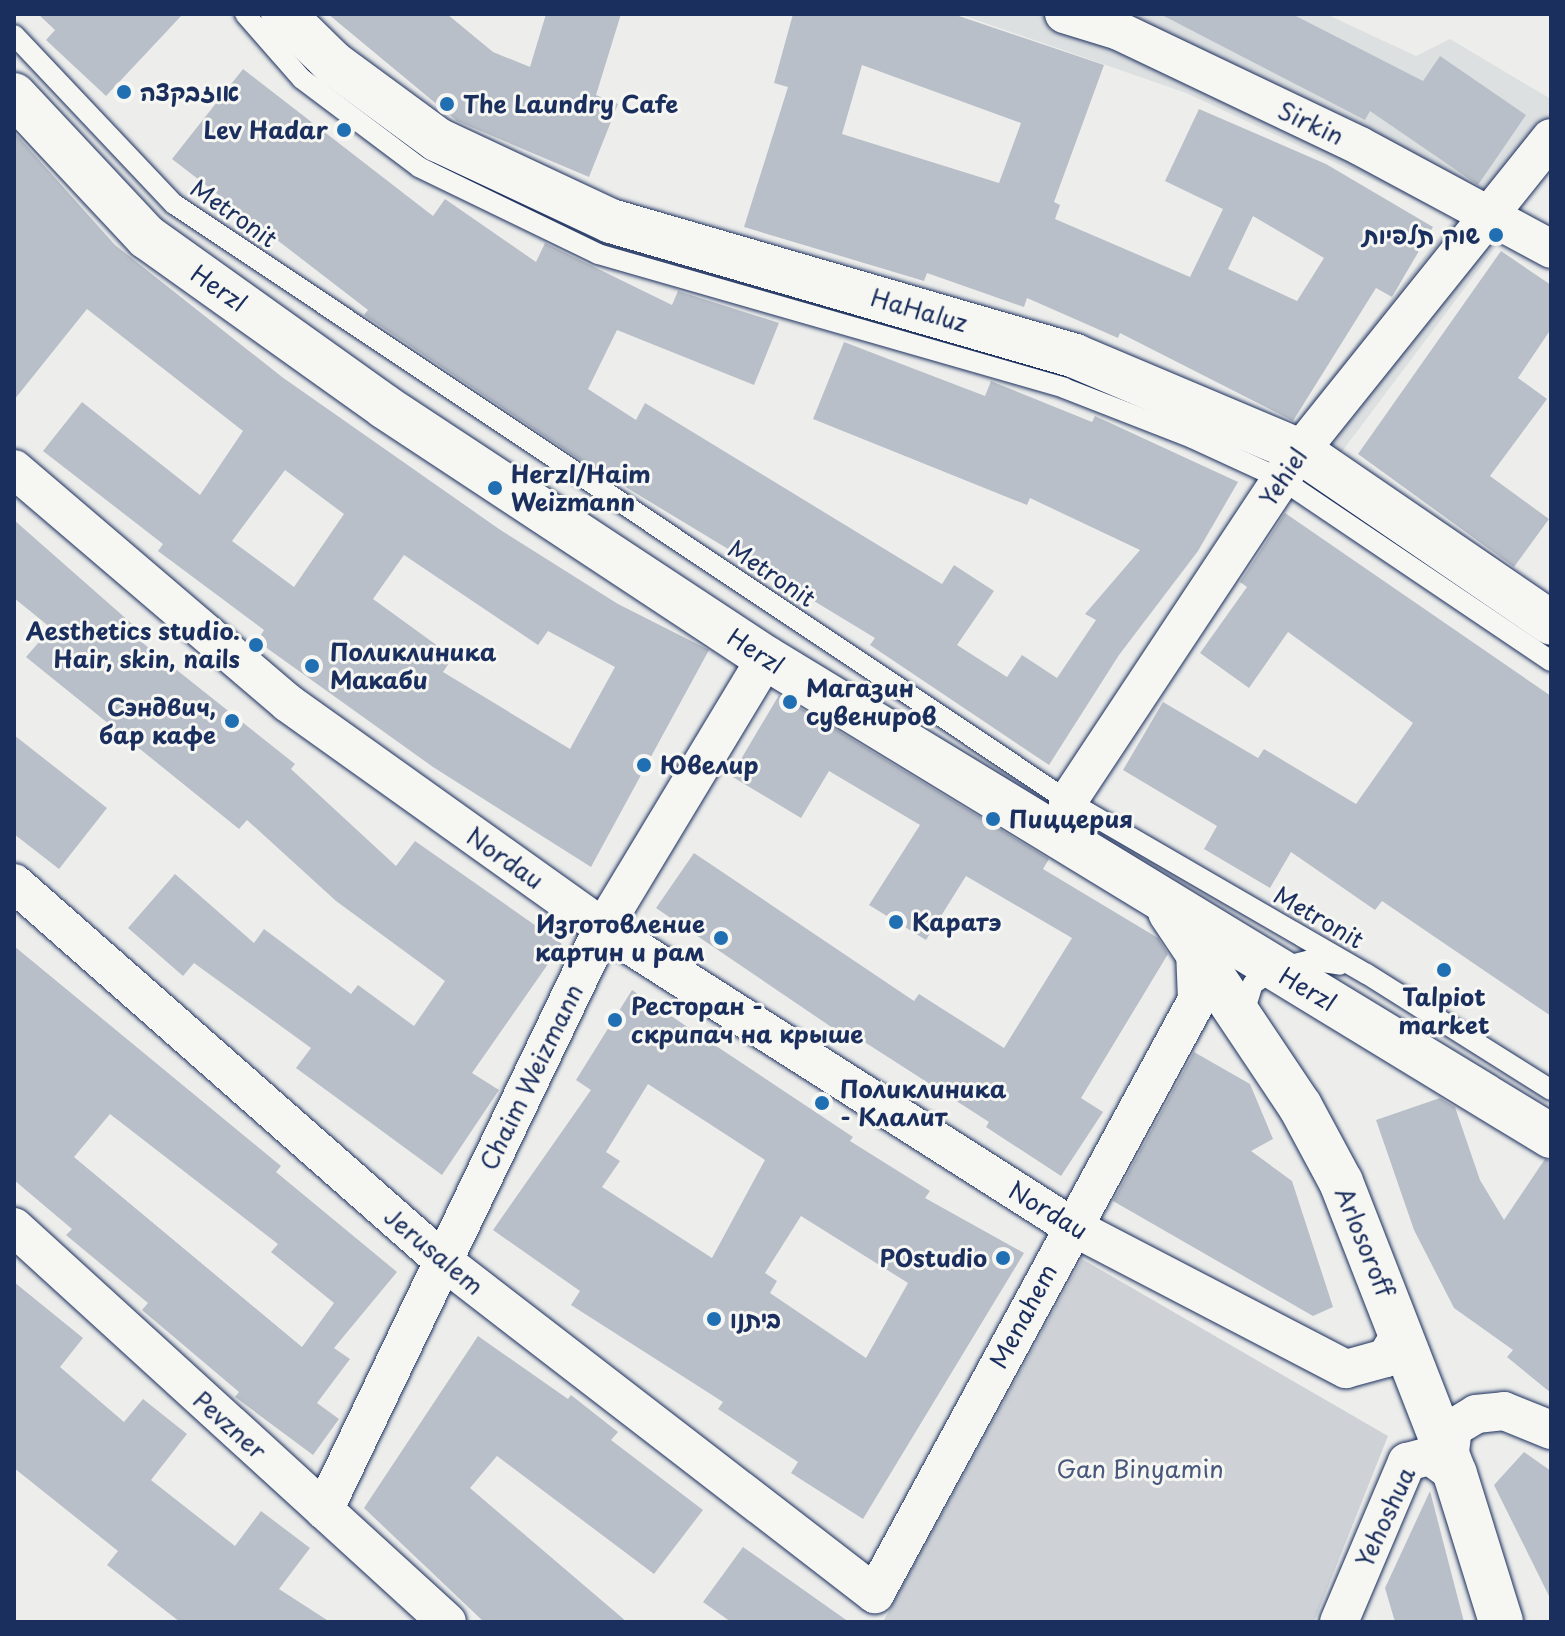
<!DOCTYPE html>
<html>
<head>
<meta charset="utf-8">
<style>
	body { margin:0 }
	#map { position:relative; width:1565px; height:1636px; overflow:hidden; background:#edeeec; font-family:"Playpen Sans","Playpen Sans Hebrew",sans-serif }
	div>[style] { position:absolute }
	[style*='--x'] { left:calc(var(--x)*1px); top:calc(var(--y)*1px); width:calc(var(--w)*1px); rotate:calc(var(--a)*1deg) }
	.built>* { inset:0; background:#dde0e1 }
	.green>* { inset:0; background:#ced2d7 }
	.building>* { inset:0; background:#b9bfc8 }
	.roads { filter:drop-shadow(0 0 2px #1b2f5e) drop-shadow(0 0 2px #1b2f5e) }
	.service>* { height:20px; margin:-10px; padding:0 10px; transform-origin:10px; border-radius:10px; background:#f6f6f2 }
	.minor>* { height:38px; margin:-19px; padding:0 19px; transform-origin:19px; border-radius:19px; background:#f6f6f2 }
	.tertiary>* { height:44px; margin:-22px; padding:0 22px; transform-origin:22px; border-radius:22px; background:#f6f6f2 }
	.dots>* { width:22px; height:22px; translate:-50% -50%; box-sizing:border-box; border:4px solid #f6f6f2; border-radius:50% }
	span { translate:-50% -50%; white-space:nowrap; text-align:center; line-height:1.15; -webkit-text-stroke:6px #f6f6f2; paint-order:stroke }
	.poi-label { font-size:24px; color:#1b2f5e; font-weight:700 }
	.left { translate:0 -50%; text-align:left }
	.right { translate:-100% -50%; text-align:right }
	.street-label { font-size:24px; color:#1b2f5e }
	.park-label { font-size:24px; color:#48587c }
	.frame { position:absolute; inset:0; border:16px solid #1b2f5e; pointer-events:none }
</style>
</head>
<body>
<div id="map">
	<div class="built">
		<i style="clip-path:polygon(959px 14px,1326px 14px,1416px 56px,1450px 39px,1551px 99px,1551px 154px,1515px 210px,1551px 231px,1551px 268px,1501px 240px,1334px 462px,1285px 436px,1454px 218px,1186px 93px)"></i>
	</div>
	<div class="green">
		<i style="clip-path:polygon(1082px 1259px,1388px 1436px,1314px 1622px,883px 1622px)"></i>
	</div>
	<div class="building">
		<i style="clip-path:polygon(38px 14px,183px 14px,106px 96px,46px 40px,55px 30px)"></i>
		<i style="clip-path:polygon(328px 14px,447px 14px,493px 52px,530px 67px,546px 14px,621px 14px,596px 95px,618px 104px,589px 177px,457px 121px)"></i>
		<i style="clip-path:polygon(evenodd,793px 14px,953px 14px,1104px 65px,1054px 202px,1060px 205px,1055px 219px,1190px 277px,1223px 209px,1165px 181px,1199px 109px,1326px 164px,1433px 227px,1392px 297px,1376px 288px,1293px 421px,1120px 333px,1118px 338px,1027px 298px,1024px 307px,927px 273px,924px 281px,744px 227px,788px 87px,774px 83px,793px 14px,862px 65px,1021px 123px,999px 183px,842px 134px,862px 65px,793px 14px,1253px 216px,1324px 258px,1297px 301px,1228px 269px,1253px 216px)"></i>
		<i style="clip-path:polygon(1160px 14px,1292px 14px,1423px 81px,1440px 56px,1526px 115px,1478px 185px,1370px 111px,1365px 120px)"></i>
		<i style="clip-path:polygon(243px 69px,433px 216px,445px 199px,536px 262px,545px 243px,672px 305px,678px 291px,779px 323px,754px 385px,617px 330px,588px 389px,636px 420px,645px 403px,942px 584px,954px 565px,994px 591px,957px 645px,1007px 677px,1022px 655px,1057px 678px,1096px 620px,1085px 614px,1140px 550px,1030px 498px,1027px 505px,813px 419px,844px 342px,985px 396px,991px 381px,1092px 422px,1095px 416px,1238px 482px,1198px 551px,1119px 655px,1049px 765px,870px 645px,875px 638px,576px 457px,364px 315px,368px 310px,172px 159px)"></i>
		<i style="clip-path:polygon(evenodd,14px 132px,115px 245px,282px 377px,499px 529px,618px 604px,709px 650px,591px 867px,433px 767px,257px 641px,264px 630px,158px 551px,163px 544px,43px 451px,82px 402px,200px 495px,243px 431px,87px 309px,14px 400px,14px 132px,285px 470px,344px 514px,294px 587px,232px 541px,285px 470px,14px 132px,404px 555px,538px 645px,548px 631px,615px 667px,570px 749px,443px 672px,453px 657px,373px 599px,404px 555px)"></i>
		<i style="clip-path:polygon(1501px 251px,1551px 285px,1551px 329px,1518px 378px,1547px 399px,1490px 476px,1549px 519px,1514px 567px,1358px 454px)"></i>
		<i style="clip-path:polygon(1285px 513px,1551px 696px,1551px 1016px,1382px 901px,1375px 910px,1291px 852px,1270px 888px,1204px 849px,1217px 826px,1123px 770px,1163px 702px,1258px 758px,1264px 749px,1356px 804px,1413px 723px,1288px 632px,1249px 688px,1200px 653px,1247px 587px,1240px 582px)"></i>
		<i style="clip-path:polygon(14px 520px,139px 630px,134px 636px,295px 764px,291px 769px,396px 866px,415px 841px,562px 944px,472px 1073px,499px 1090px,442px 1175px,296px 1068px,311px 1048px,194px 963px,183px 976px,128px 928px,175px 874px,254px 943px,264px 929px,351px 994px,358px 985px,414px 1026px,445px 981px,336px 901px,247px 820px,239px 829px,26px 657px,51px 628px,14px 598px)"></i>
		<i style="clip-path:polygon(779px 695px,1049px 859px,1043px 869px,1158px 938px,1168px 954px,1081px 1098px,1103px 1112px,1061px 1176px,986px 1127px,989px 1122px,852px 1034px,849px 1039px,656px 908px,694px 853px,914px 1001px,919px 994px,1004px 1048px,1072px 938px,966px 876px,926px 940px,869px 905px,920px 825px,829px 771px,801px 818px,731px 776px)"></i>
		<i style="clip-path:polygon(14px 735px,107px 808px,59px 869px,14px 834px)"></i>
		<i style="clip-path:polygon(evenodd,14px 946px,281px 1166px,276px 1172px,397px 1272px,334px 1348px,350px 1359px,317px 1403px,339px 1419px,313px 1455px,235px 1397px,239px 1392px,142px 1310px,148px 1303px,66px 1235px,72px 1229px,14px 1180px,14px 946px,110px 1114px,278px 1244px,271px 1252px,334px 1303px,302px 1347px,74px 1157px,110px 1114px)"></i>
		<i style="clip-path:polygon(evenodd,632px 990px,853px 1137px,850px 1141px,930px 1191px,925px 1198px,1024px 1253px,863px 1519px,791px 1473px,798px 1462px,718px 1409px,723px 1402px,571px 1305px,580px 1291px,493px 1230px,591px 1090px,576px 1080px,632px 990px,648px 1084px,765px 1160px,712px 1258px,602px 1187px,620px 1161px,606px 1152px,648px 1084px,632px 990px,801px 1216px,908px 1283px,866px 1358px,770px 1293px,777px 1281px,765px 1273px,801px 1216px)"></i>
		<i style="clip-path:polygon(1194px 1052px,1250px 1084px,1273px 1139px,1251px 1151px,1292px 1181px,1333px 1307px,1313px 1316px,1113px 1201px)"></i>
		<i style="clip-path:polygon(1440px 1098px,1455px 1107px,1480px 1180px,1504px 1220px,1545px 1159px,1551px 1161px,1551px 1393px,1507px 1357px,1513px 1350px,1454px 1308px,1414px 1230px,1376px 1120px)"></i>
		<i style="clip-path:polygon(14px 1282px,83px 1338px,60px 1367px,124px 1422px,143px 1399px,187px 1434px,151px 1480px,235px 1546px,261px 1511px,310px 1548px,279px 1589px,330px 1622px,180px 1622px,107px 1565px,118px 1551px,14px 1468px)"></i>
		<i style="clip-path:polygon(478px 1336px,568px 1399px,571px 1395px,618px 1432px,611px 1440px,703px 1510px,654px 1574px,497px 1456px,470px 1488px,627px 1622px,484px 1622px,364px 1508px)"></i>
		<i style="clip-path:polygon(1524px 1452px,1551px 1471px,1551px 1600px,1494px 1485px)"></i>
		<i style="clip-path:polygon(1430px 1491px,1464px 1622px,1395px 1622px,1385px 1588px)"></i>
		<i style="clip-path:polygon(743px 1547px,849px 1622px,731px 1622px,703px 1602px)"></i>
	</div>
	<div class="roads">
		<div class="service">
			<i style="--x:245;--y:14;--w:86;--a:48.8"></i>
			<i style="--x:302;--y:79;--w:146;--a:36.9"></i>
			<i style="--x:419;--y:167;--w:199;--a:25.9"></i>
			<i style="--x:598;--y:254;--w:485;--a:16"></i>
			<i style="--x:1064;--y:388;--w:137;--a:21.3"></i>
			<i style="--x:1192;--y:438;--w:98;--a:24.7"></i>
			<i style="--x:1281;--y:479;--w:326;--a:34"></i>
			<i style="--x:14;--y:35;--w:233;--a:46.6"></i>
			<i style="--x:174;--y:204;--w:1075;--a:33.73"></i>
			<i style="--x:1068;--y:801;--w:345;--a:30.1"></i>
			<i style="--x:1367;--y:974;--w:218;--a:32.2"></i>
			<i style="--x:1243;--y:1016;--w:34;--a:-73"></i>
			<i style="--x:1253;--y:984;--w:27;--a:-34"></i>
			<i style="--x:1275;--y:969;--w:36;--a:-14"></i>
			<i style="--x:1310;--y:960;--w:30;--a:9"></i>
		</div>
		<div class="minor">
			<i style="--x:1064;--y:14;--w:58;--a:17.2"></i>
			<i style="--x:1119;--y:31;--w:267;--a:25.5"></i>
			<i style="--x:1360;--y:146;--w:217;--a:28.3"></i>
			<i style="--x:14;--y:469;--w:360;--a:40.5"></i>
			<i style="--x:288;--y:703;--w:387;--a:35.5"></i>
			<i style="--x:603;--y:928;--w:555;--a:32.49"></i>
			<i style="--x:1071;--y:1226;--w:310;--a:27.5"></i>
			<i style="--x:1346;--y:1369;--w:41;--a:-15.4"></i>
			<i style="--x:1386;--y:1358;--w:29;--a:-59"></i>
			<i style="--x:1067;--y:843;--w:42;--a:-88.6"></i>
			<i style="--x:1068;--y:801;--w:420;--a:-56.5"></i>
			<i style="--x:1300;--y:451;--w:401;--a:-51.3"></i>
			<i style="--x:14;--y:883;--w:570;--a:41.37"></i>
			<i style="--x:442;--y:1260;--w:547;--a:37.65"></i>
			<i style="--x:875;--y:1594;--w:676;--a:-61.54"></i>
			<i style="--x:1197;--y:1000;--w:50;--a:-92.3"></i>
			<i style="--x:14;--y:1227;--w:586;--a:42.37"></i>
			<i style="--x:1449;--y:1460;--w:32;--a:-83"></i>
			<i style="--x:1453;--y:1428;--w:27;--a:-31"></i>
			<i style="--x:1476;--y:1414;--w:28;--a:-6"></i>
			<i style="--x:1504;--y:1411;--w:51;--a:22"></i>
			<i style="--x:324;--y:1510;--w:645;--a:-64.39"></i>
			<i style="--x:603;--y:928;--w:315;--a:-58.9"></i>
			<i style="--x:1339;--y:1622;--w:174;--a:-67"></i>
			<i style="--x:1407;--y:1462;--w:24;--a:-15"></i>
			<i style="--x:1430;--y:1456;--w:31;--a:36"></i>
		</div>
		<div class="tertiary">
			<i style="--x:283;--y:14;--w:70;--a:44.4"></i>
			<i style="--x:333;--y:63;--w:130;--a:36.3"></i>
			<i style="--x:438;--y:140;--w:191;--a:25.1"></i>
			<i style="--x:611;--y:221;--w:483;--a:16.2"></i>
			<i style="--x:1075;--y:356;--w:244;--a:22.9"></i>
			<i style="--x:1300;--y:451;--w:304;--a:34.4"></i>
			<i style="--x:14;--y:95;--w:195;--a:46.9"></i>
			<i style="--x:147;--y:237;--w:292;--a:35.5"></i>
			<i style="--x:385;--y:407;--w:456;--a:33.4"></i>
			<i style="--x:766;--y:658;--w:919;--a:31.34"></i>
			<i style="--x:1170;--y:912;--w:234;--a:56.2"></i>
			<i style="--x:1300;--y:1106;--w:86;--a:61.7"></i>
			<i style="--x:1341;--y:1182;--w:313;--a:68.7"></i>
			<i style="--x:1455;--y:1474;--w:155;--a:72.7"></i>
		</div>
	</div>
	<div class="dots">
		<i style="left:124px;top:92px;background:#1f6fb2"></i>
		<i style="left:447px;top:104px;background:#1f6fb2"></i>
		<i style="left:344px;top:130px;background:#1f6fb2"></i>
		<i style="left:1496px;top:235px;background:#1f6fb2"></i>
		<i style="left:495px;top:488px;background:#1f6fb2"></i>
		<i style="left:256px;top:645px;background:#1f6fb2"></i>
		<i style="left:312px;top:666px;background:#1f6fb2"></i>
		<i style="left:790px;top:702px;background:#1f6fb2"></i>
		<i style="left:232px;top:721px;background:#1f6fb2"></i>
		<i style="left:644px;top:765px;background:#1f6fb2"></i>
		<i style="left:993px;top:819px;background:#1f6fb2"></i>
		<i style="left:896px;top:922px;background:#1f6fb2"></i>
		<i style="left:721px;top:938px;background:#1f6fb2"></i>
		<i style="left:1444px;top:970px;background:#1f6fb2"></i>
		<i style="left:615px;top:1020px;background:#1f6fb2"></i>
		<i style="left:822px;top:1103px;background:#1f6fb2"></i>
		<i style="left:1003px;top:1258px;background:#1f6fb2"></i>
		<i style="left:714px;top:1319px;background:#1f6fb2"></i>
	</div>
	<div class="poi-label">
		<span class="left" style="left:140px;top:92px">אוזבקצה</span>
		<span class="left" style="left:463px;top:104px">The Laundry Cafe</span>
		<span class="right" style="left:328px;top:130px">Lev Hadar</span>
		<span class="right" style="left:1480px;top:235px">שוק תלפיות</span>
		<span class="left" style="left:511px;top:488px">Herzl/Haim<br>Weizmann</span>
		<span class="right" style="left:240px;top:645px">Aesthetics studio.<br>Hair, skin, nails</span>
		<span class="left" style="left:330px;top:666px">Поликлиника<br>Макаби</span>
		<span class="left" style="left:806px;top:702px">Магазин<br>сувениров</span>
		<span class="right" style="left:216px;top:721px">Сэндвич,<br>бар кафе</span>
		<span class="left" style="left:660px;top:765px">Ювелир</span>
		<span class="left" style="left:1009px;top:819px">Пиццерия</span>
		<span class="left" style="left:912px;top:922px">Каратэ</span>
		<span class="right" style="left:705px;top:938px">Изготовление<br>картин и рам</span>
		<span style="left:1444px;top:1011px">Talpiot<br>market</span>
		<span class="left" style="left:631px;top:1020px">Ресторан -<br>скрипач на крыше</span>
		<span class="left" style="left:840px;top:1103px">Поликлиника<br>- Клалит</span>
		<span class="right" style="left:987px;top:1258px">POstudio</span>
		<span class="left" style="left:730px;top:1319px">ביתנו</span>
	</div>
	<div class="street-label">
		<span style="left:1311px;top:123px;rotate:25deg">Sirkin</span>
		<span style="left:234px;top:213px;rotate:35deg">Metronit</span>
		<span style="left:219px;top:288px;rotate:35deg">Herzl</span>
		<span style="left:919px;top:310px;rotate:16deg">HaHaluz</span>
		<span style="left:1283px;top:477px;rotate:-56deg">Yehiel</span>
		<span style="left:772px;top:573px;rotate:34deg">Metronit</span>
		<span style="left:756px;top:651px;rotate:33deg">Herzl</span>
		<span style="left:505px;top:858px;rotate:35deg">Nordau</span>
		<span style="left:1319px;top:917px;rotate:30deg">Metronit</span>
		<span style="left:1308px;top:989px;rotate:31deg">Herzl</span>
		<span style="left:531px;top:1077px;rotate:-64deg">Chaim Weizmann</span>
		<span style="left:1048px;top:1210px;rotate:31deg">Nordau</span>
		<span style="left:1365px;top:1242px;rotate:68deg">Arlosoroff</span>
		<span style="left:434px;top:1251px;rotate:40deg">Jerusalem</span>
		<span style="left:1023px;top:1316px;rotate:-62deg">Menahem</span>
		<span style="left:230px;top:1425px;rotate:42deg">Pevzner</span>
		<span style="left:1385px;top:1517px;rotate:-65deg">Yehoshua</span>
	</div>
	<div class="park-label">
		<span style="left:1140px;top:1469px">Gan Binyamin</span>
	</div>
	<div class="frame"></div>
</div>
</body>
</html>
